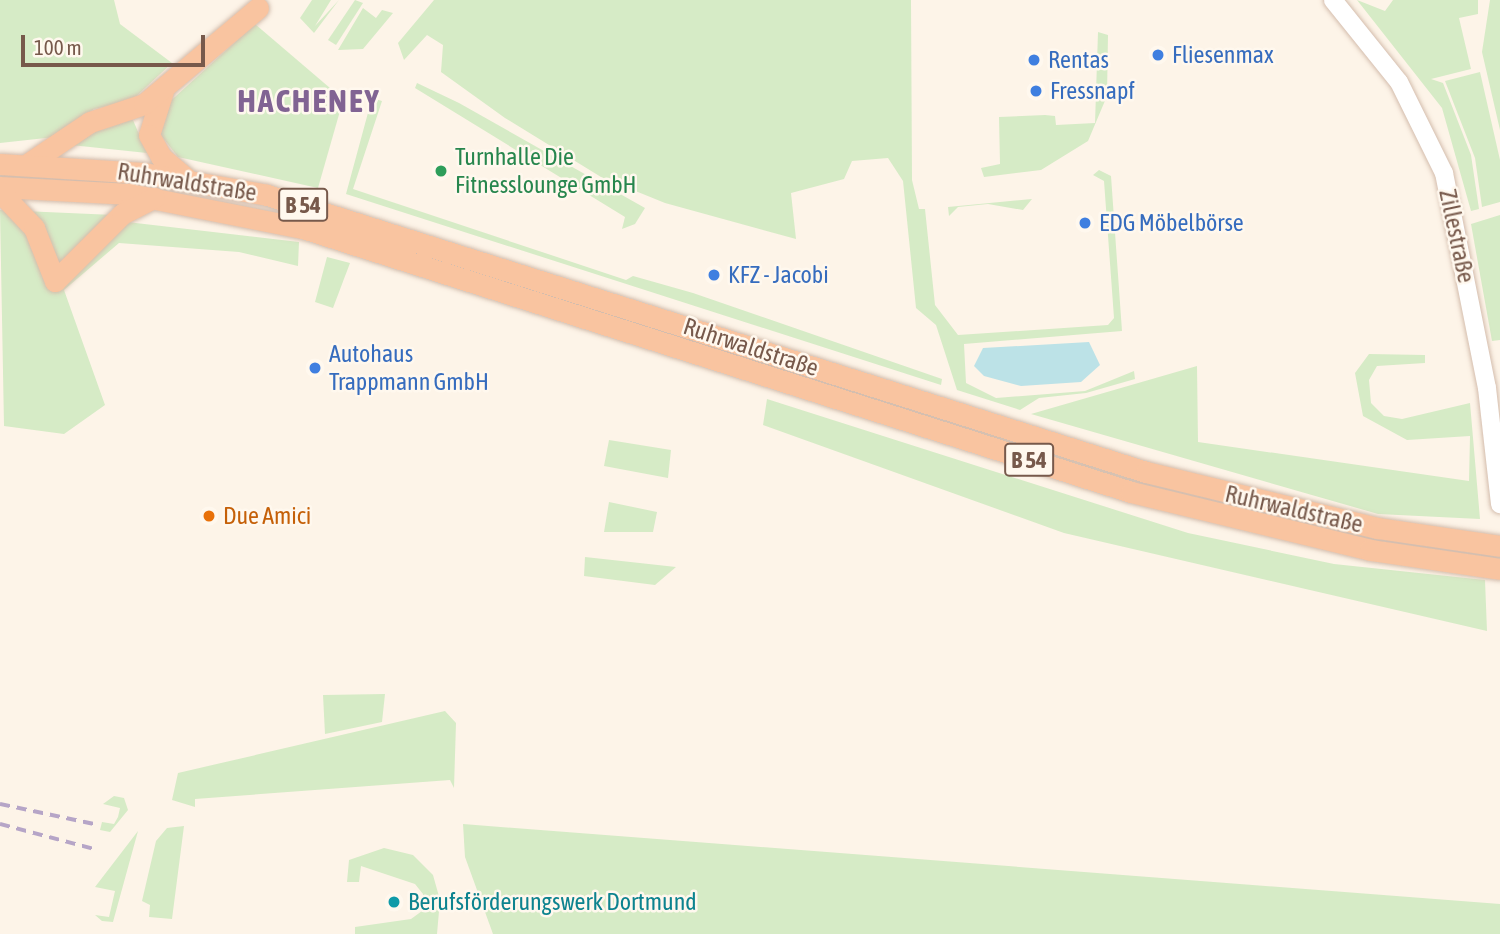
<!DOCTYPE html>
<html>
<head>
<meta charset="utf-8">
<style>
	body { margin:0 }
	#map { position:relative; width:1500px; height:934px; overflow:hidden; background:#fdf4e8; font-family:"Asap Condensed",sans-serif }
	div>[style] { position:absolute }
	[style*='--x'] { left:calc(var(--x)*1px); top:calc(var(--y)*1px); width:calc(var(--w)*1px); rotate:calc(var(--a)*1deg) }
	.green>* { inset:0; background:#d6ebc6 }
	.water>* { inset:0; background:#bce2e7 }
	.roads { filter:drop-shadow(0 0 2px #d4bdad) drop-shadow(0 0 2px #d4bdad) }
	.secondary>* { height:18px; margin:-9px; padding:0 9px; transform-origin:9px; border-radius:9px; background:#fff }
	.trunk>* { height:21px; margin:-10.5px; padding:0 10.5px; transform-origin:10.5px; border-radius:10.5px; background:#f9c4a0 }
	.rail>* { height:3.5px; margin-top:-1.75px; transform-origin:0; background:repeating-linear-gradient(90deg,#b6a5c7 0 10px,transparent 0 17px) }
	.dots>* { width:19px; height:19px; translate:-50% -50%; box-sizing:border-box; border:4px solid #fff8ee; border-radius:50% }
	span { translate:-50% -50%; white-space:nowrap; text-align:center; line-height:1.15; -webkit-text-stroke:5px #fff8ee; paint-order:stroke }
	.shield-label span { padding:2px 5px; background:#fff8ee; border:2px solid; border-radius:5px; -webkit-text-stroke-width:0 }
	.shield-label { font-size:23px; color:#77594b; font-weight:700 }
	.shop-label { font-size:24px; color:#366cbe }
	.left { translate:0 -50%; text-align:left }
	.leisure-label { font-size:24px; color:#27864d }
	.street-label { font-size:24px; color:#77594b }
	.food-label { font-size:24px; color:#c56008 }
	.culture-label { font-size:24px; color:#0d838f }
	.district-label { font-size:32px; color:#816393; font-weight:700; letter-spacing:2px }
	.scale { position:absolute; left:21px; top:35px; width:184px; height:32px; box-sizing:border-box; border:4px solid #77594b; border-top:0; padding-left:9px; font-size:21px; line-height:24px; white-space:nowrap; color:#77594b; -webkit-text-stroke:5px #fff8ee; paint-order:stroke }
</style>
</head>
<body>
<div id="map">
	<div class="green">
		<i style="clip-path:polygon(0 0,114px 0,120px 24px,172px 63px,131px 101px,94px 109px,55px 137px,0 143px)"></i>
		<i style="clip-path:polygon(312px 0,331px 0,315px 26px,339px 0,314px 33px,300px 18px)"></i>
		<i style="clip-path:polygon(355px 0,363px 3px,336px 45px,328px 40px)"></i>
		<i style="clip-path:polygon(434px 0,911px 0,912px 180px,919px 209px,925px 209px,935px 305px,958px 335px,1108px 325px,1114px 318px,1104px 181px,1093px 175px,1099px 170px,1111px 176px,1122px 331px,964px 344px,966px 383px,996px 398px,1085px 391px,1134px 371px,1135px 379px,1086px 393px,1039px 398px,1020px 410px,957px 390px,936px 325px,916px 308px,903px 181px,888px 158px,852px 161px,844px 179px,791px 193px,796px 239px,665px 203px,601px 177px,505px 118px,441px 72px,443px 45px,427px 35px,404px 60px,398px 43px)"></i>
		<i style="clip-path:polygon(1357px 0,1385px 11px,1393px 0,1478px 0,1478px 14px,1459px 18px,1471px 69px,1431px 79px,1443px 83px,1471px 155px,1479px 209px,1471px 211px,1442px 108px)"></i>
		<i style="clip-path:polygon(1490px 0,1500px 0,1500px 130px,1482px 52px)"></i>
		<i style="clip-path:polygon(363px 8px,376px 18px,382px 10px,393px 13px,363px 49px,338px 50px)"></i>
		<i style="clip-path:polygon(255px 24px,337px 94px,340px 111px,318px 188px,178px 157px,160px 134px,165px 106px)"></i>
		<i style="clip-path:polygon(1098px 32px,1108px 35px,1107px 96px,1088px 141px,1041px 170px,984px 177px,981px 168px,1000px 164px,999px 117px,1045px 115px,1055px 116px,1056px 125px,1095px 123px)"></i>
		<i style="clip-path:polygon(1480px 72px,1500px 160px,1500px 202px,1482px 207px,1475px 158px,1445px 81px)"></i>
		<i style="clip-path:polygon(417px 83px,459px 103px,645px 208px,635px 224px,622px 229px,625px 217px,415px 88px)"></i>
		<i style="clip-path:polygon(372px 98px,382px 101px,353px 189px,626px 280px,633px 276px,693px 293px,942px 379px,941px 385px,346px 194px)"></i>
		<i style="clip-path:polygon(133px 120px,147px 153px,71px 145px,98px 123px)"></i>
		<i style="clip-path:polygon(1032px 199px,1023px 210px,988px 204px,958px 207px,949px 216px,948px 207px)"></i>
		<i style="clip-path:polygon(0 210px,114px 215px,110px 220px,299px 242px,298px 266px,239px 252px,119px 243px,64px 290px,105px 405px,64px 434px,4px 426px)"></i>
		<i style="clip-path:polygon(1500px 215px,1500px 340px,1492px 341px,1471px 224px)"></i>
		<i style="clip-path:polygon(327px 257px,350px 263px,333px 308px,315px 302px)"></i>
		<i style="clip-path:polygon(1369px 354px,1425px 355px,1425px 363px,1377px 366px,1369px 380px,1371px 403px,1384px 416px,1402px 419px,1470px 403px,1480px 519px,1378px 514px,1031px 414px,1197px 366px,1198px 442px,1469px 481px,1470px 436px,1407px 440px,1363px 416px,1355px 373px)"></i>
		<i style="clip-path:polygon(767px 399px,1188px 533px,1334px 564px,1485px 580px,1487px 631px,1064px 533px,763px 425px)"></i>
		<i style="clip-path:polygon(609px 440px,671px 450px,668px 478px,604px 466px)"></i>
		<i style="clip-path:polygon(609px 502px,657px 512px,653px 532px,604px 532px)"></i>
		<i style="clip-path:polygon(585px 557px,676px 567px,655px 585px,584px 576px)"></i>
		<i style="clip-path:polygon(385px 694px,382px 722px,325px 734px,323px 695px)"></i>
		<i style="clip-path:polygon(445px 711px,456px 723px,454px 788px,450px 780px,195px 799px,195px 807px,172px 800px,178px 773px)"></i>
		<i style="clip-path:polygon(114px 796px,124px 798px,128px 810px,110px 832px,100px 830px,102px 822px,114px 824px,118px 817px,120px 808px,103px 804px)"></i>
		<i style="clip-path:polygon(463px 824px,1500px 904px,1500px 934px,493px 934px,465px 857px)"></i>
		<i style="clip-path:polygon(184px 826px,172px 919px,149px 917px,150px 905px,142px 901px,156px 841px,167px 828px)"></i>
		<i style="clip-path:polygon(138px 831px,113px 922px,102px 921px,95px 915px,109px 917px,115px 891px,95px 887px)"></i>
		<i style="clip-path:polygon(384px 848px,413px 855px,433px 875px,440px 900px,437px 934px,355px 934px,355px 927px,411px 919px,422px 911px,423px 894px,415px 884px,361px 866px,359px 882px,347px 882px,349px 860px)"></i>
	</div>
	<div class="water">
		<i style="clip-path:polygon(1089px 342px,1100px 365px,1081px 382px,1021px 386px,984px 376px,974px 366px,983px 348px)"></i>
	</div>
	<div class="roads">
		<div class="secondary">
			<i style="--x:1333;--y:0;--w:105;--a:51.2"></i>
			<i style="--x:1399;--y:82;--w:102;--a:63.7"></i>
			<i style="--x:1444;--y:173;--w:219;--a:78.7"></i>
			<i style="--x:1487;--y:388;--w:117;--a:83.6"></i>
		</div>
		<div class="trunk">
			<i style="--x:163;--y:91;--w:46;--a:107.7"></i>
			<i style="--x:149;--y:135;--w:25;--a:61"></i>
			<i style="--x:161;--y:157;--w:33;--a:40"></i>
			<i style="--x:29;--y:163;--w:73;--a:-33.9"></i>
			<i style="--x:90;--y:122;--w:57;--a:-18.4"></i>
			<i style="--x:144;--y:104;--w:149;--a:-40.1"></i>
			<i style="--x:0;--y:164;--w:144;--a:3.6"></i>
			<i style="--x:144;--y:173;--w:125;--a:10.1"></i>
			<i style="--x:267;--y:195;--w:922;--a:17.49"></i>
			<i style="--x:1146;--y:472;--w:238;--a:13.6"></i>
			<i style="--x:1377;--y:528;--w:124;--a:8.3"></i>
			<i style="--x:0;--y:187;--w:130;--a:3.1"></i>
			<i style="--x:130;--y:194;--w:179;--a:11.2"></i>
			<i style="--x:306;--y:229;--w:866;--a:17.68"></i>
			<i style="--x:1131;--y:492;--w:246;--a:13.6"></i>
			<i style="--x:1370;--y:550;--w:131;--a:8.3"></i>
			<i style="--x:0;--y:192;--w:50;--a:46.6"></i>
			<i style="--x:34;--y:228;--w:57;--a:68.4"></i>
			<i style="--x:55;--y:281;--w:95;--a:-45"></i>
			<i style="--x:122;--y:214;--w:36;--a:-27"></i>
		</div>
	</div>
	<div class="rail">
		<i style="--x:0;--y:804;--w:101;--a:12"></i>
		<i style="--x:0;--y:824;--w:97;--a:14.9"></i>
	</div>
	<div class="dots">
		<i style="left:1158px;top:55px;background:#3f7fe0"></i>
		<i style="left:1034px;top:60px;background:#3f7fe0"></i>
		<i style="left:1036px;top:91px;background:#3f7fe0"></i>
		<i style="left:441px;top:171px;background:#2e9e5b"></i>
		<i style="left:1085px;top:223px;background:#3f7fe0"></i>
		<i style="left:714px;top:275px;background:#3f7fe0"></i>
		<i style="left:315px;top:368px;background:#3f7fe0"></i>
		<i style="left:209px;top:516px;background:#e8710a"></i>
		<i style="left:394px;top:902px;background:#0f9aa8"></i>
	</div>
	<div class="shield-label">
		<span style="left:303px;top:205px">B 54</span>
		<span style="left:1029px;top:460px">B 54</span>
	</div>
	<div class="shop-label">
		<span class="left" style="left:1172px;top:55px">Fliesenmax</span>
		<span class="left" style="left:1048px;top:60px">Rentas</span>
		<span class="left" style="left:1050px;top:91px">Fressnapf</span>
		<span class="left" style="left:1099px;top:223px">EDG Möbelbörse</span>
		<span class="left" style="left:728px;top:275px">KFZ - Jacobi</span>
		<span class="left" style="left:329px;top:368px">Autohaus<br>Trappmann GmbH</span>
	</div>
	<div class="leisure-label">
		<span class="left" style="left:455px;top:171px">Turnhalle Die<br>Fitnesslounge GmbH</span>
	</div>
	<div class="street-label">
		<span style="left:187px;top:182px;rotate:9deg">Ruhrwaldstraße</span>
		<span style="left:1457px;top:236px;rotate:78deg">Zillestraße</span>
		<span style="left:751px;top:347px;rotate:18deg">Ruhrwaldstraße</span>
		<span style="left:1294px;top:509px;rotate:13deg">Ruhrwaldstraße</span>
	</div>
	<div class="food-label">
		<span class="left" style="left:223px;top:516px">Due Amici</span>
	</div>
	<div class="culture-label">
		<span class="left" style="left:408px;top:902px">Berufsförderungswerk Dortmund</span>
	</div>
	<div class="district-label">
		<span style="left:309px;top:101px">HACHENEY</span>
	</div>
	<div class="scale">100 m</div>
</div>
</body>
</html>
